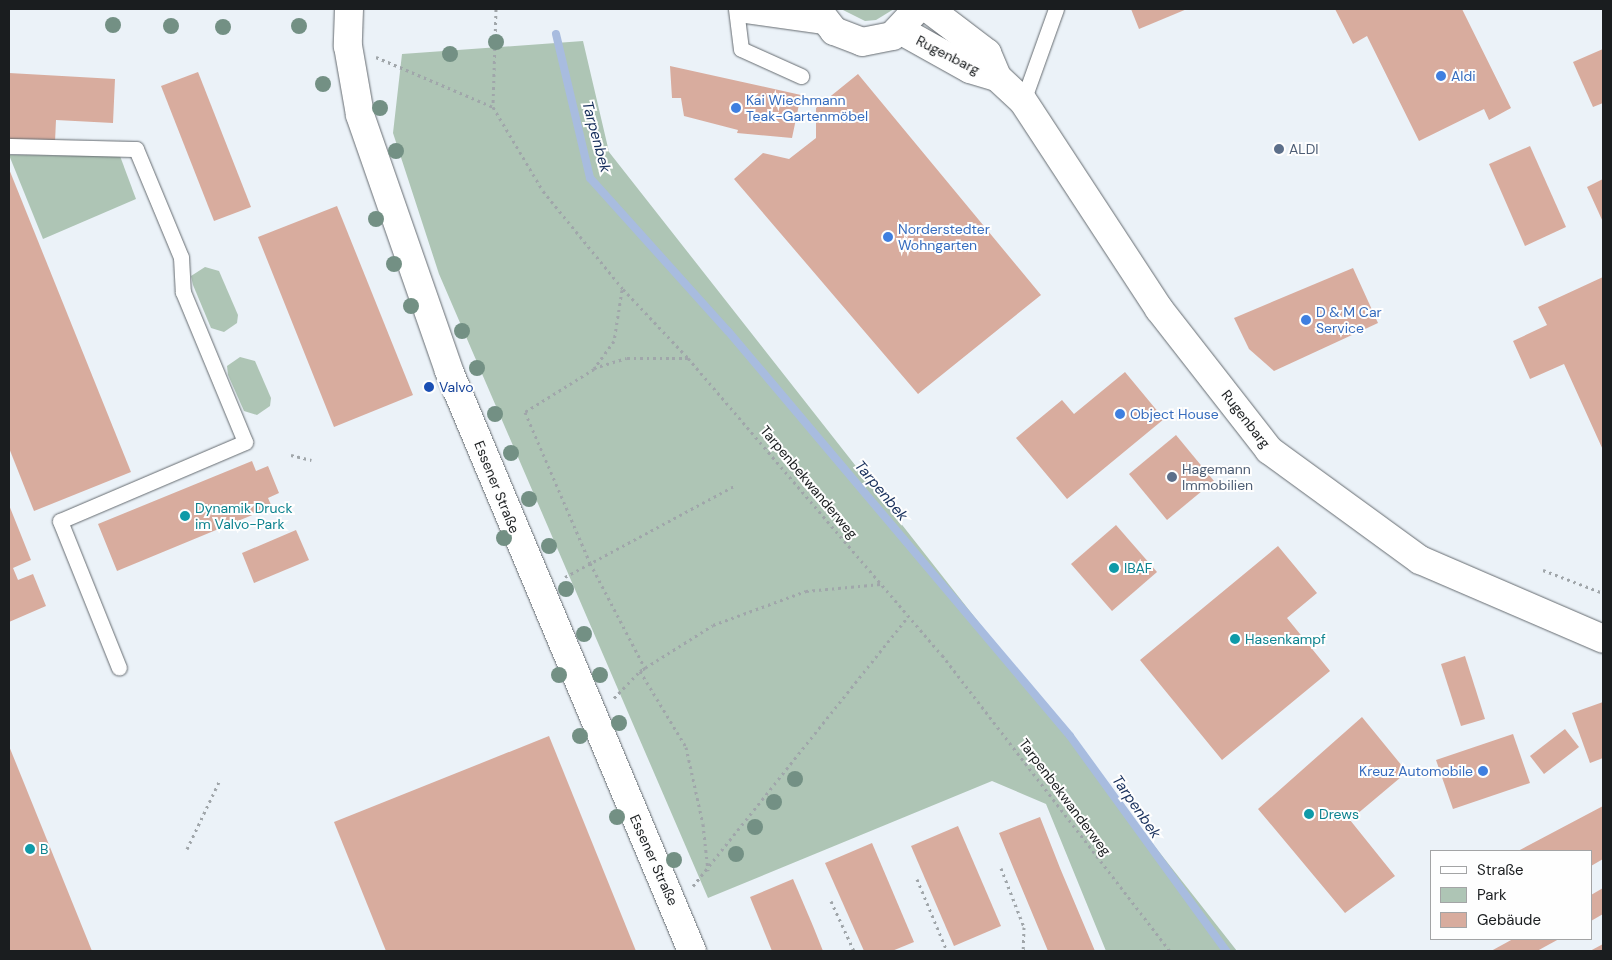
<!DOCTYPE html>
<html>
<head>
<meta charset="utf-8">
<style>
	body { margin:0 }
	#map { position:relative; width:1612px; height:960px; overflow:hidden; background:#ebf2f8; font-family:"DM Sans",sans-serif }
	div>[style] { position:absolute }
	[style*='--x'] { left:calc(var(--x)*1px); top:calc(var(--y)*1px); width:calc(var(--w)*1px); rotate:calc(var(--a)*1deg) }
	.green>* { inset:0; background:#aec5b5 }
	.stream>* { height:8px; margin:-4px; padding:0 4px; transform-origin:4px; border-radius:4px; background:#a8bcdf }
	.building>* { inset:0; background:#d8ac9e }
	.path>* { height:3px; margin-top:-1.5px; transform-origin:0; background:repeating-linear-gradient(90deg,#a0a6aa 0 2.5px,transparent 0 6.5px) }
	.roads { filter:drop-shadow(0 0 1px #656b70) drop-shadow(0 0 1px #656b70) }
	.lane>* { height:15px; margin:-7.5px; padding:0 7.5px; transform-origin:7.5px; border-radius:7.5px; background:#fff }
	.secondary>* { height:28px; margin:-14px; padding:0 14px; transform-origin:14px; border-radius:14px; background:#fff }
	.trees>* { width:16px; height:16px; margin:-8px; border-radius:50%; background:#739084 }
	.dots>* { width:14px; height:14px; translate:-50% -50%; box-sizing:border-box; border:2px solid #fefefe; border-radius:50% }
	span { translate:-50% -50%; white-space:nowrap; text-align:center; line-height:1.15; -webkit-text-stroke:4px #fefefe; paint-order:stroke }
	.street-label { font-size:14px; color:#1a1d1f }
	.shop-label { font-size:14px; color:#366cbe }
	.left { translate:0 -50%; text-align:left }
	.right { translate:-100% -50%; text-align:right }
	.service-label { font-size:14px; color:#4e5e75 }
	.transit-label { font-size:14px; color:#164399 }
	.culture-label { font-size:14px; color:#0d838f }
	.water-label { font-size:15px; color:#162e5b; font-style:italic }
	.frame { position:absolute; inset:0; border:10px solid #1a1d1f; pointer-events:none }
	.legend { position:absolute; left:1430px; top:850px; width:162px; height:90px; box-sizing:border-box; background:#fefefe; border:1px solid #a3a4a5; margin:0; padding:6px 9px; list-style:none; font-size:15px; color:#1a1d1f }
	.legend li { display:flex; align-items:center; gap:10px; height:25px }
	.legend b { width:25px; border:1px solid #a3a4a5 }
</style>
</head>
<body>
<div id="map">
	<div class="green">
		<i style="clip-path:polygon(841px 9px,894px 9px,876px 20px,865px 21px)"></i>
		<i style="clip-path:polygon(583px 41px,609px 152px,1237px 951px,1106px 951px,1046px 804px,992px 781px,708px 898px,439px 274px,393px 133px,402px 54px)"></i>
		<i style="clip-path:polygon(9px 155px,120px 156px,136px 199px,43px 239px)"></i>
		<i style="clip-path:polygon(205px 267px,219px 271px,238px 315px,237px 323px,224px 332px,211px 328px,193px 285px,191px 276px)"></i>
		<i style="clip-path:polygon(240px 357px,255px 361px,271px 398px,270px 406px,257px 415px,244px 411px,228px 375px,227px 366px)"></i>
	</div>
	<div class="stream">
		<i style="--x:556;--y:34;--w:148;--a:76.7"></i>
		<i style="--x:590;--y:178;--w:206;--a:48"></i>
		<i style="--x:728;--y:331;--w:530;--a:49.82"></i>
		<i style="--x:1070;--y:736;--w:266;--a:54"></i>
	</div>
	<div class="building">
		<i style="clip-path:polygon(1131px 9px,1187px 9px,1139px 29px)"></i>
		<i style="clip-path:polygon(1335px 9px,1462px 9px,1511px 108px,1489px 120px,1484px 109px,1419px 141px,1367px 36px,1353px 44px)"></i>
		<i style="clip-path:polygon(1603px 49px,1603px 103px,1593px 107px,1573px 62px)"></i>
		<i style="clip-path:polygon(670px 66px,801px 95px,792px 138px,737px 133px,738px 130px,684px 116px,681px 98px,672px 98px)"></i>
		<i style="clip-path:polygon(198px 72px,251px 207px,214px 221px,161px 86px)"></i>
		<i style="clip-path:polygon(9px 73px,115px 79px,113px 123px,56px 120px,55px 142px,9px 140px)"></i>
		<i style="clip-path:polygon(858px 74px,1041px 295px,918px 394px,734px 179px,763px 153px,789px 159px,816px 138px,816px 108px)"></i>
		<i style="clip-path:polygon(1530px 146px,1566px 227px,1525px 246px,1489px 164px)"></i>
		<i style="clip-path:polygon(9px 169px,131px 472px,34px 511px,9px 448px)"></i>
		<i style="clip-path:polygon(1603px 179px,1603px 222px,1587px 187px)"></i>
		<i style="clip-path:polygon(337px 206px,413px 395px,334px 427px,258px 237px)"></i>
		<i style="clip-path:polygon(1353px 268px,1378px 323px,1274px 371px,1249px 349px,1234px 318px)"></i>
		<i style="clip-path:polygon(1603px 277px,1603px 450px,1564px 364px,1530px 379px,1513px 341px,1547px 325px,1538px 307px)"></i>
		<i style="clip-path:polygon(1125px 372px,1164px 419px,1067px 499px,1016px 438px,1062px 400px,1074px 414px)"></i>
		<i style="clip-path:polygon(1176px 435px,1214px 481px,1167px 520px,1129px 474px)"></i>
		<i style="clip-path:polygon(252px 461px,256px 471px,268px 466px,279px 493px,268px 498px,272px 507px,117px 571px,98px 524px)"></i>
		<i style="clip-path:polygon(9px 505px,31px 560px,13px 568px,18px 580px,33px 574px,46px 606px,9px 622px)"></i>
		<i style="clip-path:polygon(1116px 525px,1157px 572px,1112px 611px,1071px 564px)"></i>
		<i style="clip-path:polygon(296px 530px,309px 560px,254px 583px,242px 553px)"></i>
		<i style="clip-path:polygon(1278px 546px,1317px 593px,1287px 618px,1330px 671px,1222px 760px,1140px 660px)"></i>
		<i style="clip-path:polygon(1465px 656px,1485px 719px,1461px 726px,1441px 664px)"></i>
		<i style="clip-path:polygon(1603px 702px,1603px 758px,1590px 763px,1572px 713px)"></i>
		<i style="clip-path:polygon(1362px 717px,1407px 772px,1350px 820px,1395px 876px,1345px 913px,1258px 809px)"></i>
		<i style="clip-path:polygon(1565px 729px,1579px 747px,1544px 774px,1530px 756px)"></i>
		<i style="clip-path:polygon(1513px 734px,1530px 783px,1453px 809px,1436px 760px)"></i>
		<i style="clip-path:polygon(549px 736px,636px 951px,386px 951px,334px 822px)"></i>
		<i style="clip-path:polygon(9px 746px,92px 951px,9px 951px)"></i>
		<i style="clip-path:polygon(1603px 806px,1603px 859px,1591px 866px,1591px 851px,1518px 851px)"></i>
		<i style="clip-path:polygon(1040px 817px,1060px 868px,1095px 951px,1048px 951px,1020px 884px,999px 833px)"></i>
		<i style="clip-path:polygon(958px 826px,1001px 926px,954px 946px,911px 846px)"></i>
		<i style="clip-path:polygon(872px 843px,914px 942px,892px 951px,864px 951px,825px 863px)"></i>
		<i style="clip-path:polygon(793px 879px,813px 926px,823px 951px,772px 951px,750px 897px)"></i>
		<i style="clip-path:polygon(1603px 888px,1603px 914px,1591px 921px,1591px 895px)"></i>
		<i style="clip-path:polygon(1513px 939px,1559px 939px,1537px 951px,1491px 951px)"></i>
		<i style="clip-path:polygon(1603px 944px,1603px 951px,1590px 951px)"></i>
	</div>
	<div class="path">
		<i style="--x:496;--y:9;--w:98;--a:91.8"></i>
		<i style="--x:493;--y:107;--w:98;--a:59.2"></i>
		<i style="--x:543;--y:191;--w:127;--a:50.8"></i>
		<i style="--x:623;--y:289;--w:95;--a:46.7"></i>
		<i style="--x:688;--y:358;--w:391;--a:49.5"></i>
		<i style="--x:942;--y:655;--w:374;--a:52.4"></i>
		<i style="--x:376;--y:57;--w:127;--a:23.1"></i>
		<i style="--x:622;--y:290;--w:52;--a:98.9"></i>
		<i style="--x:614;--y:341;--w:34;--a:126"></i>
		<i style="--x:594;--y:369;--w:81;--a:148.1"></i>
		<i style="--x:525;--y:412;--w:164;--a:66.7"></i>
		<i style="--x:590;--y:563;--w:119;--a:62.4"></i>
		<i style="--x:645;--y:668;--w:6;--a:149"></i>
		<i style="--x:640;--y:671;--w:89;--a:58.8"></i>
		<i style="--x:686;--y:747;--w:79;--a:77.6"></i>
		<i style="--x:703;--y:824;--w:47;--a:83.9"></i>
		<i style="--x:594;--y:368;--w:34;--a:-17"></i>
		<i style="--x:627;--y:358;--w:61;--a:0"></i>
		<i style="--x:291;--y:455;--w:21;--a:14"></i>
		<i style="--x:1543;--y:570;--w:64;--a:21"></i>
		<i style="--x:565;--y:577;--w:192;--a:-28.3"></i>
		<i style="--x:614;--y:698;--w:37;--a:-46"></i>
		<i style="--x:640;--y:671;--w:86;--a:-32.2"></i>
		<i style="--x:713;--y:625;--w:99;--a:-20.1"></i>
		<i style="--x:806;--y:591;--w:75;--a:-5.3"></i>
		<i style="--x:187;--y:849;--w:74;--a:-64.5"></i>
		<i style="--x:1001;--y:868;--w:63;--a:68.7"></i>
		<i style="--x:1024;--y:927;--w:24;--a:92"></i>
		<i style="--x:917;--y:879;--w:78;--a:67.4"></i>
		<i style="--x:693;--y:886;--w:344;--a:-51.4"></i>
		<i style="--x:831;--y:901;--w:55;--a:65.3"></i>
	</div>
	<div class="roads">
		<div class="lane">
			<i style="--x:736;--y:9;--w:40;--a:82.9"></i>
			<i style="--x:741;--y:49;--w:66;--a:24.2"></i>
			<i style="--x:1023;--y:101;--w:98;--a:-70.3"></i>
			<i style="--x:9;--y:146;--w:127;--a:1.4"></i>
			<i style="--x:136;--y:149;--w:117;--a:67.4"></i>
			<i style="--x:181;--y:257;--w:35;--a:87"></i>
			<i style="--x:183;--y:292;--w:162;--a:67.5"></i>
			<i style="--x:245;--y:442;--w:201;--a:156.9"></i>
			<i style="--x:60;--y:521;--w:158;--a:68.1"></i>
		</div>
		<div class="secondary">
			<i style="--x:349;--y:9;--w:37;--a:92"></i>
			<i style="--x:348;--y:46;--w:70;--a:80.1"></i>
			<i style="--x:360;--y:115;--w:271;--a:70.8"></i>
			<i style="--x:449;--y:371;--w:629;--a:67.27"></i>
			<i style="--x:745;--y:9;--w:79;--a:8"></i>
			<i style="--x:817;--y:9;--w:28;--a:52"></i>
			<i style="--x:834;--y:31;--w:30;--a:21"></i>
			<i style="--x:862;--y:42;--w:31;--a:-11"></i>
			<i style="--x:892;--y:36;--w:37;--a:-47"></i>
			<i style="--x:929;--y:9;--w:73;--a:37.2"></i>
			<i style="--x:987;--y:53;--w:26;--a:67"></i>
			<i style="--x:900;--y:30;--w:80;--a:29.1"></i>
			<i style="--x:970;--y:69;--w:28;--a:17"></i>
			<i style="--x:997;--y:77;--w:35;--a:43"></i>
			<i style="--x:1023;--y:101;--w:249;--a:56.8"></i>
			<i style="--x:1159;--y:309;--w:179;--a:52"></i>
			<i style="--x:1269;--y:450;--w:187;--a:36.1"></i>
			<i style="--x:1420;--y:560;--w:199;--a:23.3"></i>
		</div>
	</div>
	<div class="trees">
		<i style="left:113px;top:25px"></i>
		<i style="left:171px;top:26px"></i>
		<i style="left:299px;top:26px"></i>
		<i style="left:223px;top:27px"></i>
		<i style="left:496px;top:42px"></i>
		<i style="left:450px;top:54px"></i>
		<i style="left:323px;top:84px"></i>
		<i style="left:380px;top:108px"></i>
		<i style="left:396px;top:151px"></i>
		<i style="left:376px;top:219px"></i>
		<i style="left:394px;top:264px"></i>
		<i style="left:411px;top:306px"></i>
		<i style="left:462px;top:331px"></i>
		<i style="left:477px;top:368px"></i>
		<i style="left:495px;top:414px"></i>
		<i style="left:511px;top:453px"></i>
		<i style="left:529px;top:499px"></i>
		<i style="left:504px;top:538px"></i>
		<i style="left:549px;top:546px"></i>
		<i style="left:566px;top:589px"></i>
		<i style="left:584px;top:634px"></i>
		<i style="left:559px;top:675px"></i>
		<i style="left:600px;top:675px"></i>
		<i style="left:619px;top:723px"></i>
		<i style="left:580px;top:736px"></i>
		<i style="left:795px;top:779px"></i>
		<i style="left:774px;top:802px"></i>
		<i style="left:617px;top:817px"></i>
		<i style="left:755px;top:827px"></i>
		<i style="left:736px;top:854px"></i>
		<i style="left:674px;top:860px"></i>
	</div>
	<div class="dots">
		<i style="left:1441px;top:76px;background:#3f7fe0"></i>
		<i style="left:736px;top:108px;background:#3f7fe0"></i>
		<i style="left:1279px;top:149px;background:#5c6f8a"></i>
		<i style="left:888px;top:237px;background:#3f7fe0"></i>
		<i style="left:1306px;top:320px;background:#3f7fe0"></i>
		<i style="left:429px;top:387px;background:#1a4fb4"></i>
		<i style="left:1120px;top:414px;background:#3f7fe0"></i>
		<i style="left:1172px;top:477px;background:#5c6f8a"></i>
		<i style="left:185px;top:516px;background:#0f9aa8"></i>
		<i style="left:1114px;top:568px;background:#0f9aa8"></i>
		<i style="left:1235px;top:639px;background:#0f9aa8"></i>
		<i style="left:1483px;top:771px;background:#3f7fe0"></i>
		<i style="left:1309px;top:814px;background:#0f9aa8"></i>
		<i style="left:30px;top:849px;background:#0f9aa8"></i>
	</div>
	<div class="street-label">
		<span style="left:948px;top:55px;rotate:27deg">Rugenbarg</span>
		<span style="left:1246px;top:419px;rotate:52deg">Rugenbarg</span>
		<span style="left:809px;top:482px;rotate:50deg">Tarpenbekwanderweg</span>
		<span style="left:497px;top:487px;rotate:68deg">Essener Straße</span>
		<span style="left:1065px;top:797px;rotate:53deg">Tarpenbekwanderweg</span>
		<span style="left:654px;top:860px;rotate:66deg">Essener Straße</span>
	</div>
	<div class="shop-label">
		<span class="left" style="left:1451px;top:76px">Aldi</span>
		<span class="left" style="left:746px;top:108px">Kai Wiechmann<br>Teak-Gartenmöbel</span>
		<span class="left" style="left:898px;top:237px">Norderstedter<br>Wohngarten</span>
		<span class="left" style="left:1316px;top:320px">D &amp; M Car<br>Service</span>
		<span class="left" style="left:1130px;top:414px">Object House</span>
		<span class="right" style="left:1473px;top:771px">Kreuz Automobile</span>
	</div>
	<div class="service-label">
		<span class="left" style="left:1289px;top:149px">ALDI</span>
		<span class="left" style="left:1182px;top:477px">Hagemann<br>Immobilien</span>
	</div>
	<div class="transit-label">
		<span class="left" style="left:439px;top:387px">Valvo</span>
	</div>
	<div class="culture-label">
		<span class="left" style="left:195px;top:516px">Dynamik Druck<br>im Valvo-Park</span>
		<span class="left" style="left:1124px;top:568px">IBAF</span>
		<span class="left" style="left:1245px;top:639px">Hasenkampf</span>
		<span class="left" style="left:1319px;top:814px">Drews</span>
		<span class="left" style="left:40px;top:849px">B</span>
	</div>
	<div class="water-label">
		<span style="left:596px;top:137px;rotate:75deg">Tarpenbek</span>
		<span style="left:881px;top:491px;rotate:50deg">Tarpenbek</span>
		<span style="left:1136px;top:807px;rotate:55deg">Tarpenbek</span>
	</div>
	<div class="frame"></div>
	<ul class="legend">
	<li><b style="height:6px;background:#fff"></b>Straße</li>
	<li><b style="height:14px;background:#aec5b5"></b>Park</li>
	<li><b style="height:14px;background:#d8ac9e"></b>Gebäude</li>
	</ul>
</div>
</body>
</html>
